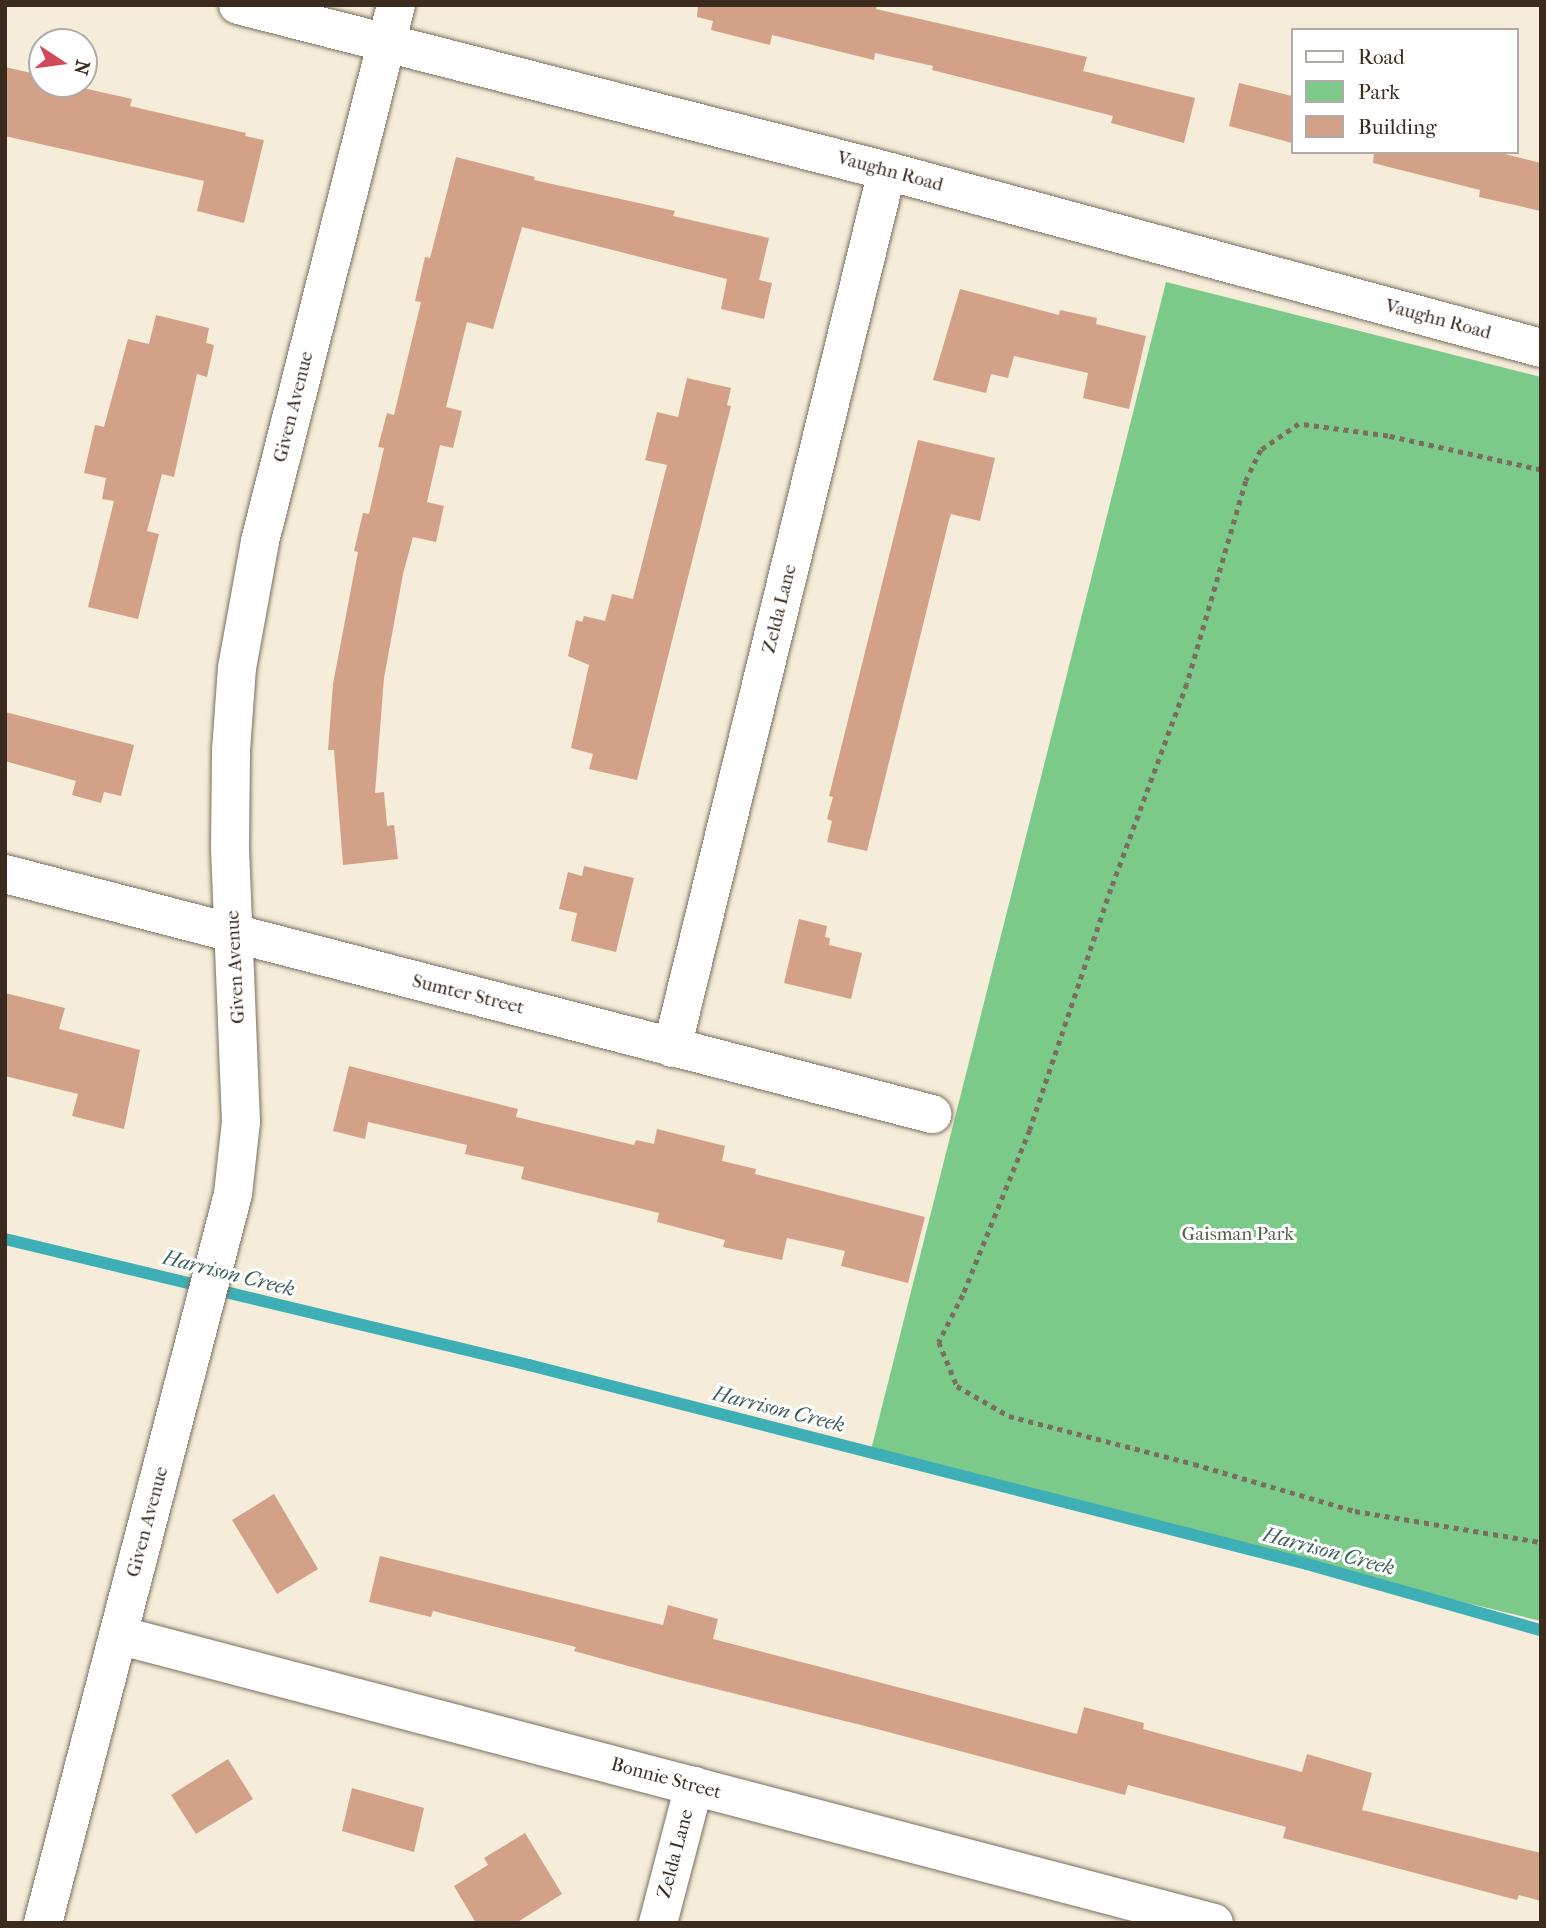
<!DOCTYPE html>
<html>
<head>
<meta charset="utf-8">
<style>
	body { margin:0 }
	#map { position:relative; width:1546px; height:1928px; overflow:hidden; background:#f5edd9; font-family:"IM FELL French Canon",serif }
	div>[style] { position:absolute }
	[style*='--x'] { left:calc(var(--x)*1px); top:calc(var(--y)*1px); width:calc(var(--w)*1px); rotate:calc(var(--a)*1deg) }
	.green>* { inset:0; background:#7bca89 }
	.stream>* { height:12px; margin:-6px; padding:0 6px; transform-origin:6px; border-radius:6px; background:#3eafb6 }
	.building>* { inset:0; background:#d3a187 }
	.path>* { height:4.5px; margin-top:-2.25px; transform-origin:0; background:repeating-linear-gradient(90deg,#7c6e5f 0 5px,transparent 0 10px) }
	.roads { filter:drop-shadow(0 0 2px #7c6e5f) drop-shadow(0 0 2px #7c6e5f) }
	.street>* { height:38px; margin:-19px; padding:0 19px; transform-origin:19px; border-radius:19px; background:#fff }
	span { translate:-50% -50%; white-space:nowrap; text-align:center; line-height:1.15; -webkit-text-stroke:6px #fff; paint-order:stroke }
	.street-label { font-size:19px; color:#3b2a1e }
	.park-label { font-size:19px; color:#516243 }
	.water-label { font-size:21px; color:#3c5f5b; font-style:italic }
	.frame { position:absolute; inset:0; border:7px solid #3b2a1e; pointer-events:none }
	.legend { position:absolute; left:1291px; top:28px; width:228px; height:126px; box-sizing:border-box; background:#fff; border:2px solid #b1aaa5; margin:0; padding:9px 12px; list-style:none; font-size:21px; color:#3b2a1e }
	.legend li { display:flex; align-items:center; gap:14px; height:35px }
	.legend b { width:35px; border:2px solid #b1aaa5 }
	.north { position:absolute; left:28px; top:28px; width:70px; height:70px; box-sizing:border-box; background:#fff; border:2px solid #b1aaa5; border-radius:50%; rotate:103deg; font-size:19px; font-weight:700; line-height:28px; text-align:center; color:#3b2a1e }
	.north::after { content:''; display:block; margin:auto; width:24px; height:32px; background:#d1495b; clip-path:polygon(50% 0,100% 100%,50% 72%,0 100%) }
</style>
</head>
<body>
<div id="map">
	<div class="green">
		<i style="clip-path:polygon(1166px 282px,1541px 377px,1541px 1621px,869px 1458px)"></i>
	</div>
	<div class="stream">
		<i style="--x:5;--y:1239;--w:539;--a:13.52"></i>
		<i style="--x:529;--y:1365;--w:803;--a:14.35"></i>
		<i style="--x:1307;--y:1564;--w:243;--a:15.8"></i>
	</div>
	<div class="building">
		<i style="clip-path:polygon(698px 5px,877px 5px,876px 9px,1087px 57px,1083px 71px,1195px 98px,1184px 143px,1111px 123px,1113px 116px,932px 70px,933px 66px,875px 53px,874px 60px,772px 35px,770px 45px,711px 30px,713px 21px,697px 17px)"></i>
		<i style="clip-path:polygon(5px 67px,40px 75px,42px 84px,65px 84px,132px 99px,130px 106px,246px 133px,245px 136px,264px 140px,244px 223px,197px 211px,204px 181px,5px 136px)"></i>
		<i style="clip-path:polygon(1239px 83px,1292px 96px,1292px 143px,1229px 126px)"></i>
		<i style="clip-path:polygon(1374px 152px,1496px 152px,1541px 163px,1541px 211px,1479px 197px,1480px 190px,1373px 163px)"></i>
		<i style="clip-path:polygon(456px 157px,535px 177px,534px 180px,675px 211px,673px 216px,769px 238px,759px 280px,772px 283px,764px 319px,721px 309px,727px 279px,522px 227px,493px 329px,467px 322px,446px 407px,462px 411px,453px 448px,440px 445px,427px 502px,444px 506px,436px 542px,413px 537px,403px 574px,384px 678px,375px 793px,384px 792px,387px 826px,394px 825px,398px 859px,343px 865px,334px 750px,328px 750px,333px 684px,358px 552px,354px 551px,363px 513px,369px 514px,384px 448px,378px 447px,387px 413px,394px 415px,421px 302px,415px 301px,425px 257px,430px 258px)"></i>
		<i style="clip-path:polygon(960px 289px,1059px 315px,1060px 310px,1097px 318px,1096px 324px,1146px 336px,1129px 409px,1083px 398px,1088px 373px,1014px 356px,1008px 378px,991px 374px,986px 393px,933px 380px)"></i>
		<i style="clip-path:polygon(156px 315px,209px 328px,206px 343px,214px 345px,207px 377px,197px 374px,174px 477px,162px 474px,147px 531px,159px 534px,138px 619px,88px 607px,114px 501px,102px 499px,106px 478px,84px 473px,95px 425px,104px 427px,128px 339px,149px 344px)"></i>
		<i style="clip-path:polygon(687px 378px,731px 388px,727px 405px,731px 406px,637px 780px,589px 769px,593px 754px,571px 748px,589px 665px,568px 656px,576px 620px,582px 622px,584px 616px,605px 621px,612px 594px,633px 599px,667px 465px,645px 460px,657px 412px,678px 417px)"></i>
		<i style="clip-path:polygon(918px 440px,995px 458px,980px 521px,951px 514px,949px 520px,867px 851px,827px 842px,832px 821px,827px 819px,833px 797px,829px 796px)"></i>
		<i style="clip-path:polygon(5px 712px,134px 745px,121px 796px,104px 792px,101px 803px,72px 795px,76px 781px,5px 761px)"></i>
		<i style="clip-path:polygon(584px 866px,634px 878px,616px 952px,571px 941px,577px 913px,559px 909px,568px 872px,582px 876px)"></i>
		<i style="clip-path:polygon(799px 919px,827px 926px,825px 937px,830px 938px,829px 945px,862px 953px,851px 999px,784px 983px)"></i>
		<i style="clip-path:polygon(5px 993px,65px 1008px,59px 1029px,140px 1050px,124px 1129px,72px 1116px,78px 1094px,5px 1076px)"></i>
		<i style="clip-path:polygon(349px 1066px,518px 1109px,516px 1117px,634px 1145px,636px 1140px,654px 1144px,657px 1129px,725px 1146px,722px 1161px,756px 1169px,755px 1174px,925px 1217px,908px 1283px,841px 1266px,845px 1251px,787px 1238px,782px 1260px,723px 1247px,725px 1240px,657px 1222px,659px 1213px,521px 1179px,524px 1167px,465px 1154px,467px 1145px,368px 1122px,365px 1139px,333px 1131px)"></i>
		<i style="clip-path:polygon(274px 1494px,318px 1569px,277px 1594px,232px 1520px)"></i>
		<i style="clip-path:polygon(380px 1556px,663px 1625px,668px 1605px,718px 1619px,713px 1639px,1077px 1734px,1084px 1707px,1144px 1723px,1143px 1729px,1302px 1772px,1307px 1754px,1372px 1773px,1362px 1810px,1541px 1853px,1541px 1901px,1519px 1895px,1517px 1900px,1283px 1838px,1286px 1827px,1128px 1785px,1125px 1795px,873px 1728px,668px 1677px,574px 1651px,576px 1647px,433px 1611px,431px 1617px,369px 1602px)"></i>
		<i style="clip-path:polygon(228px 1759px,253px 1799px,196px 1834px,171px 1795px)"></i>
		<i style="clip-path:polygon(352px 1788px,424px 1808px,414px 1852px,342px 1831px)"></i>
		<i style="clip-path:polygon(525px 1833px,562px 1894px,516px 1923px,476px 1923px,454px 1886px,488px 1865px,484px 1858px)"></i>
	</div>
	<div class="path">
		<i style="--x:1541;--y:470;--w:157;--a:-167.5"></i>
		<i style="--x:1388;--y:436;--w:90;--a:-172.3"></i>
		<i style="--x:1299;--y:424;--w:46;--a:145.6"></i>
		<i style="--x:1261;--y:450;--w:34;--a:116"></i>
		<i style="--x:1246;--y:481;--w:211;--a:106.2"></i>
		<i style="--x:1187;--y:684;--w:219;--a:110.3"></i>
		<i style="--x:1111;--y:889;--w:254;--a:108.6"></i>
		<i style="--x:1030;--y:1130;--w:178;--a:112.1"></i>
		<i style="--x:963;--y:1295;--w:53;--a:117.1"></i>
		<i style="--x:939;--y:1342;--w:48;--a:67.8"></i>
		<i style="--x:957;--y:1386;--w:60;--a:30"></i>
		<i style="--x:1009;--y:1416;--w:191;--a:14.5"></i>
		<i style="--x:1194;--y:1464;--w:168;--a:16.3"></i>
		<i style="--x:1355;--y:1511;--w:189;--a:9.5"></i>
	</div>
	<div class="roads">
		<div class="street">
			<i style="--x:238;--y:5;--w:670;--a:14.35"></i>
			<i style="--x:887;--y:171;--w:678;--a:15.14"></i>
			<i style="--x:5;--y:874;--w:958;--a:14.52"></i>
			<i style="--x:672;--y:1048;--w:903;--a:-76.23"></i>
			<i style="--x:118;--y:1635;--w:1133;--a:14.72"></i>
			<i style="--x:43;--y:1923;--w:753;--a:-75.39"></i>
			<i style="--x:233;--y:1194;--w:72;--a:-83.7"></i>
			<i style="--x:241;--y:1122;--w:274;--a:-92.3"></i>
			<i style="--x:230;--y:848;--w:97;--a:-89.4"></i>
			<i style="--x:231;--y:751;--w:83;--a:-85.9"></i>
			<i style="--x:237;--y:668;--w:129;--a:-79.7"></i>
			<i style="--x:260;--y:541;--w:553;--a:-75.76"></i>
			<i style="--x:658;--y:1923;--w:142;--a:-75.3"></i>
		</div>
	</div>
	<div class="street-label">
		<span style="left:890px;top:172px;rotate:15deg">Vaughn Road</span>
		<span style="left:1438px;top:320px;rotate:15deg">Vaughn Road</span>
		<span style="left:294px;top:407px;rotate:-76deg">Given Avenue</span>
		<span style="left:780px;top:609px;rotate:-76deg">Zelda Lane</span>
		<span style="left:236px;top:967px;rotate:-93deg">Given Avenue</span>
		<span style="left:468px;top:995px;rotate:14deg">Sumter Street</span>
		<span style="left:148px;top:1522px;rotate:-75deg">Given Avenue</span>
		<span style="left:666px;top:1779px;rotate:15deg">Bonnie Street</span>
		<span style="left:676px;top:1854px;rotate:-75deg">Zelda Lane</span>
	</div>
	<div class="park-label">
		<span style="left:1238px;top:1235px">Gaisman Park</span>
	</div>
	<div class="water-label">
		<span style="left:229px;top:1273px;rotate:14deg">Harrison Creek</span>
		<span style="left:779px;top:1409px;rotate:14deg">Harrison Creek</span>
		<span style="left:1329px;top:1551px;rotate:15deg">Harrison Creek</span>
	</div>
	<div class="frame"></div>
	<ul class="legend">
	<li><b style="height:9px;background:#fff"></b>Road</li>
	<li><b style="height:19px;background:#7bca89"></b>Park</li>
	<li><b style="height:19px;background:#d3a187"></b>Building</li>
	</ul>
	<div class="north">N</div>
</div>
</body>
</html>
